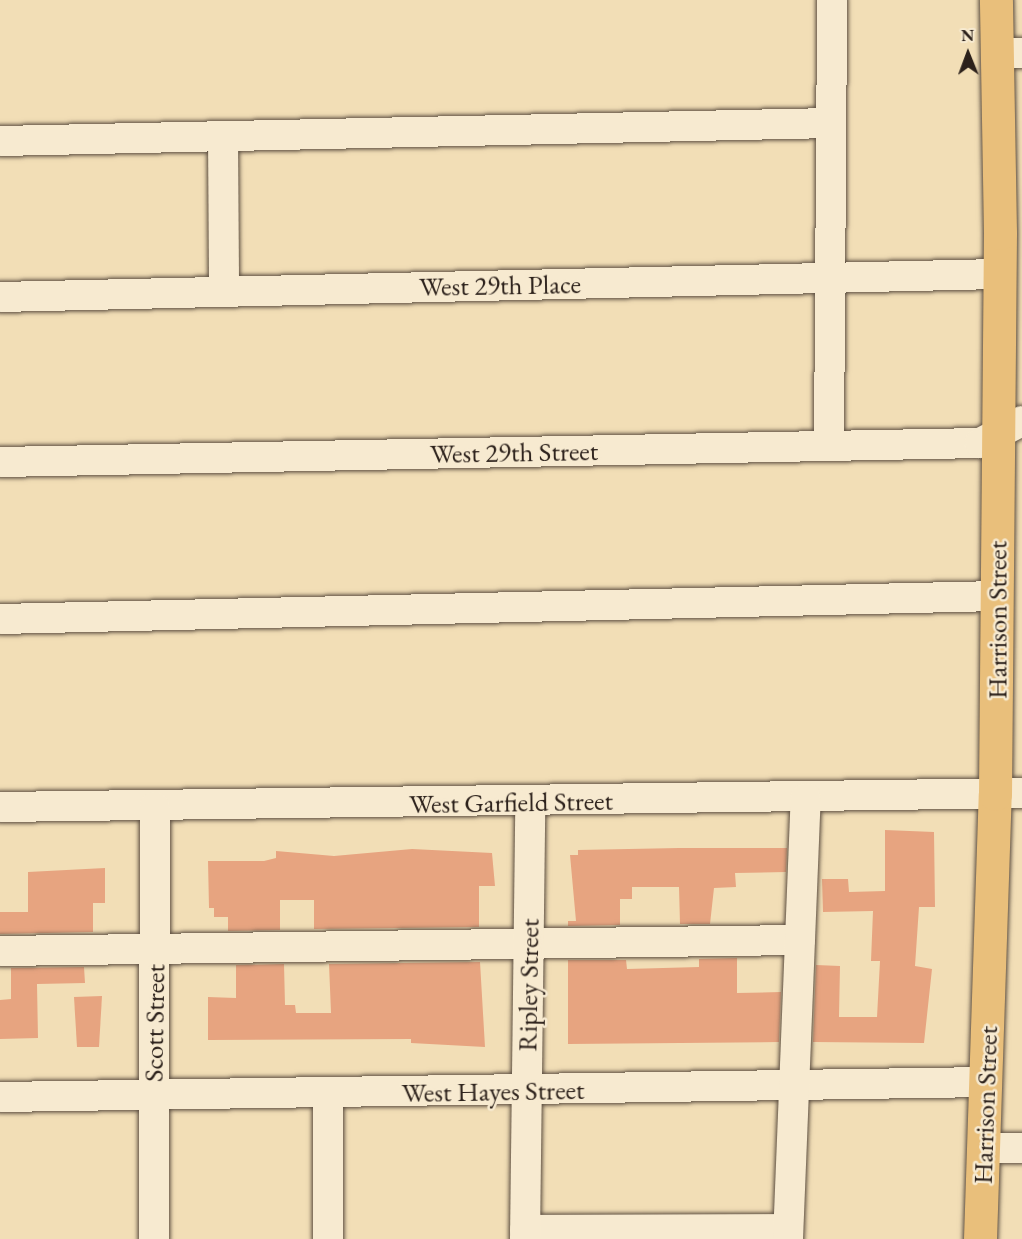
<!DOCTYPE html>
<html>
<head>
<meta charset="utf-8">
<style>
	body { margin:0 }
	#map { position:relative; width:1022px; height:1239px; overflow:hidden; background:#f2deb6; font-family:"EB Garamond",serif }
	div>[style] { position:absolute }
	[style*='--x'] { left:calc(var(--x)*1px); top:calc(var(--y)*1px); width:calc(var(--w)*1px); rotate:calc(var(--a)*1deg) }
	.building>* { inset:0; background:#e7a480 }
	.roads { filter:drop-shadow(0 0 2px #5e5042) drop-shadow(0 0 2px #5e5042) }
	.minor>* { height:30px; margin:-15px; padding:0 15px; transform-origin:15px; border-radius:15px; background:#f7ead0 }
	.highway>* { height:33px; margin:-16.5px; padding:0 16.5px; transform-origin:16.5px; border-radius:16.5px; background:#e9bf7b }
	span { translate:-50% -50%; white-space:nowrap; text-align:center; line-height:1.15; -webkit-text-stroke:5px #f7ead0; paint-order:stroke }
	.street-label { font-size:27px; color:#2c211b }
	.north { position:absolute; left:938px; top:24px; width:60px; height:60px; -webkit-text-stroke:4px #f7ead0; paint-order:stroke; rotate:359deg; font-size:16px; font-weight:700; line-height:24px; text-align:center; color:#2c211b }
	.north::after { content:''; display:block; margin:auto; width:21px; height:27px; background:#2c211b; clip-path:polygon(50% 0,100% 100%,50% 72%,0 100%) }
</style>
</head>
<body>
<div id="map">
	<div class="building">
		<i style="clip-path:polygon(885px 830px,934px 832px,935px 907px,919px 907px,915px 966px,932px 969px,924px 1043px,813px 1042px,816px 965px,840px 966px,839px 1017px,877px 1017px,880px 961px,871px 961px,873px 911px,823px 912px,822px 879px,848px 879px,849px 892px,885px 891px)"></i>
		<i style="clip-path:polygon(679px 848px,787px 848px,786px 872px,735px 873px,736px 887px,714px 888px,710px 924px,680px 924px,679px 887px,632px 887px,632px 899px,620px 899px,620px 925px,568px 926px,568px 921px,576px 921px,570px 855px,578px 855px,578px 850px)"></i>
		<i style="clip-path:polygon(412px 849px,492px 853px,495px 886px,479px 886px,479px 927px,314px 929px,314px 900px,280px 900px,280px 930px,228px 931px,228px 917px,214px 917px,214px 908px,209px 908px,208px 861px,264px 861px,276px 858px,276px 851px,334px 856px)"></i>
		<i style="clip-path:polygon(105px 868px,105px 903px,93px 903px,93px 932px,0 934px,0 912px,28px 912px,28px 872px)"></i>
		<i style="clip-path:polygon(737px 958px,737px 993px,781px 992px,779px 1042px,568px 1044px,568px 960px,626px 960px,627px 969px,699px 967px,699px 959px)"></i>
		<i style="clip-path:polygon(480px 962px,485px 1047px,411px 1043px,411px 1039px,208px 1040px,208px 997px,236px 998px,236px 965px,284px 964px,285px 1005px,295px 1005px,296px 1013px,331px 1013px,329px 964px)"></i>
		<i style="clip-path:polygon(84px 967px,85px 983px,37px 984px,38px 1038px,0 1039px,0 1000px,11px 999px,11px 968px)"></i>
		<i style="clip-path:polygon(102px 996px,99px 1047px,77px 1047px,74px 997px)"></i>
	</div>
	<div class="roads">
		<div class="minor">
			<i style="--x:996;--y:53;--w:26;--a:0"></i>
			<i style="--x:223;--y:136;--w:154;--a:89.6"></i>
			<i style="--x:0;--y:141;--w:831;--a:-1.24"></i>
			<i style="--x:0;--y:297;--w:1000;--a:-1.32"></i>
			<i style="--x:829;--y:445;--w:445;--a:-89.6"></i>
			<i style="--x:0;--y:462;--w:980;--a:-1.11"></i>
			<i style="--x:980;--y:443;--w:47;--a:-27.6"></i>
			<i style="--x:0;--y:619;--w:997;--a:-1.32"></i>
			<i style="--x:0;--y:807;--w:1022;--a:-0.78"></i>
			<i style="--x:0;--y:951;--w:800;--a:-0.79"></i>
			<i style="--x:328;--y:1093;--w:146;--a:90"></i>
			<i style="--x:0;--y:1097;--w:986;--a:-0.87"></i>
			<i style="--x:983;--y:1148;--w:39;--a:0"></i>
			<i style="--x:525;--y:1230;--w:263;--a:-0.2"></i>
			<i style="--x:154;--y:1239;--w:432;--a:-89.9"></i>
			<i style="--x:525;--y:1239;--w:436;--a:-89.3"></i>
			<i style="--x:788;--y:1239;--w:441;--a:-87.7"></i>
		</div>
		<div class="highway">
			<i style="--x:980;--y:1239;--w:445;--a:-88.1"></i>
			<i style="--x:995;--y:794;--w:561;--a:-89.49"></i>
			<i style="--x:1000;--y:233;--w:233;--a:-91"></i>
		</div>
	</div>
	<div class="street-label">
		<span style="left:500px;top:285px;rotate:-1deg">West 29th Place</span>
		<span style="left:514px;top:452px;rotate:-1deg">West 29th Street</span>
		<span style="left:997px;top:620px;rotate:-90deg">Harrison Street</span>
		<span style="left:511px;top:802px;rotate:-1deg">West Garfield Street</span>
		<span style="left:528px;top:985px;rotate:-89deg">Ripley Street</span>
		<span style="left:154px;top:1023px;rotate:-89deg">Scott Street</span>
		<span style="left:493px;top:1091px;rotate:-1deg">West Hayes Street</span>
		<span style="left:985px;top:1105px;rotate:-88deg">Harrison Street</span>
	</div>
	<div class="north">N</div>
</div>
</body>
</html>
